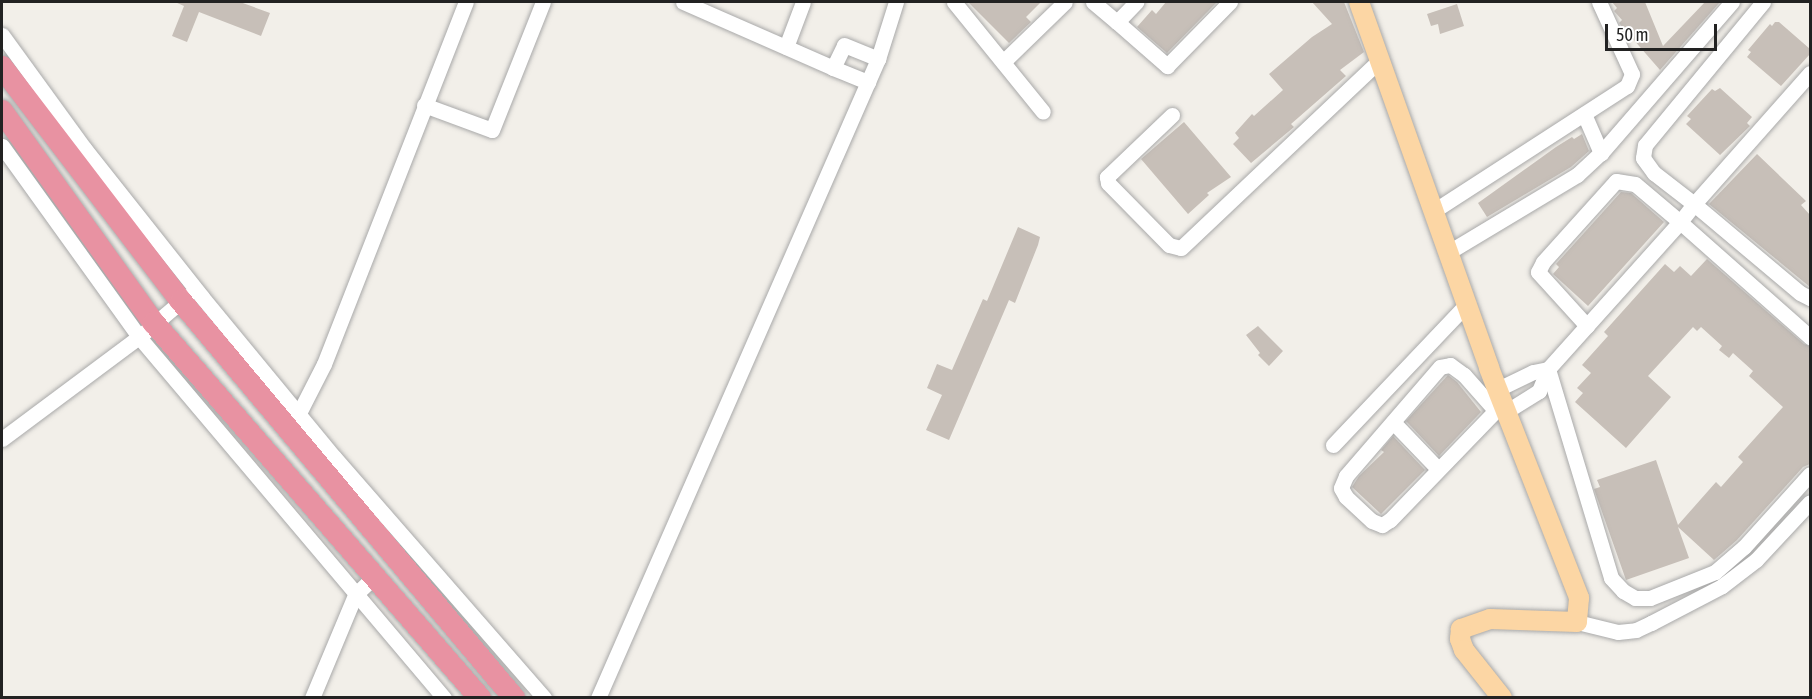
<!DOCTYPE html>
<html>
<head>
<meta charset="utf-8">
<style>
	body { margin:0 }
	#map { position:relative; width:1812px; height:699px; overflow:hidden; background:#f2efe9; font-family:"Asap Condensed",sans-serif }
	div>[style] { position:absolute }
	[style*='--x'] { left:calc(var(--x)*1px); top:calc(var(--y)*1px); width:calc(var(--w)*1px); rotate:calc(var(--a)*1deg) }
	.building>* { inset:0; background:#c7bfb8 }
	.roads { filter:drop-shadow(0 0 2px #a9a9a9) drop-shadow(0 0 2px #a9a9a9) }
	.minor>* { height:15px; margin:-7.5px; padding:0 7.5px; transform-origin:7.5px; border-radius:7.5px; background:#fff }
	.major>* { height:20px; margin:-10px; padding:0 10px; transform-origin:10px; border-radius:10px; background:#fcd6a4 }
	.highway>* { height:22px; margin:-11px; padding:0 11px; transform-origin:11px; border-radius:11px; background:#e892a2 }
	span { translate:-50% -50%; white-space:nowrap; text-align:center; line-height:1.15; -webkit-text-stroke:4.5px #fff; paint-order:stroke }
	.frame { position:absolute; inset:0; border:3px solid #222; pointer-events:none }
	.scale { position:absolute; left:1605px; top:24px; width:112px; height:27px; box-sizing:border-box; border:3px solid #222; border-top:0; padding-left:8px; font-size:18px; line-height:21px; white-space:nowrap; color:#222; -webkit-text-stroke:4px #fff; paint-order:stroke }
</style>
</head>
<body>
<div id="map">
	<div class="building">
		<i style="clip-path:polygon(175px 2px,240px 2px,270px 13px,261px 36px,199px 12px,187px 42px,172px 36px,184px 6px)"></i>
		<i style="clip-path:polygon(968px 2px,1041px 2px,1026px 17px,1031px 22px,1009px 43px)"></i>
		<i style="clip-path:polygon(1166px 2px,1217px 2px,1167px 53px,1137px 27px,1152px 10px,1156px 14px)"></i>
		<i style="clip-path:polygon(1312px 2px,1344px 2px,1364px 52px,1340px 70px,1346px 76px,1291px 124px,1294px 127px,1251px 163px,1233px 144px,1239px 138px,1235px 133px,1252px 114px,1254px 116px,1283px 90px,1269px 74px,1312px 37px,1332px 24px)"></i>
		<i style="clip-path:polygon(1612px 2px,1645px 2px,1663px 46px,1705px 2px,1720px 2px,1660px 70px,1619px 23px,1622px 20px,1614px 11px,1617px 8px)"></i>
		<i style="clip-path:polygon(1457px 4px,1464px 26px,1440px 34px,1438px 24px,1431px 26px,1427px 14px)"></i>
		<i style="clip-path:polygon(1775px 22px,1779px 22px,1810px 49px,1810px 54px,1781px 86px,1747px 57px,1751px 52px,1748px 50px,1770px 24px,1772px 26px)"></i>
		<i style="clip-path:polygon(1720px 88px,1752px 117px,1747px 123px,1750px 126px,1720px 155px,1686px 124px,1691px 119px,1687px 116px,1712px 89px,1715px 91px)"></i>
		<i style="clip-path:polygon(1184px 122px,1231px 177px,1207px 193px,1209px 195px,1188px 214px,1141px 159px)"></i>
		<i style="clip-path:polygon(1582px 134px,1589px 151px,1571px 167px,1487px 217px,1478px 203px,1556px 147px,1572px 137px,1574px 139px)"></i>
		<i style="clip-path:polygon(1757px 154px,1806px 201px,1801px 205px,1810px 215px,1810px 287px,1709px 204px)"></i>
		<i style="clip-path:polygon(1621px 192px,1631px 193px,1664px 222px,1588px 306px,1553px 274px,1559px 267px,1556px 264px)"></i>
		<i style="clip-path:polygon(1018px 227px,1040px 237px,1038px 245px,1015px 303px,1009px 300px,949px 440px,926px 430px,942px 395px,927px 388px,937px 364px,952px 370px,983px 299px,987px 301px)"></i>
		<i style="clip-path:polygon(1707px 259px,1804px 344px,1810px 346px,1810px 464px,1803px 467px,1737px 540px,1714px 560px,1678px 527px,1689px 558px,1626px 580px,1594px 489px,1600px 487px,1597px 480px,1656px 460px,1678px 525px,1716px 482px,1721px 487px,1743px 462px,1738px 457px,1783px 407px,1749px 376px,1753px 371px,1733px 353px,1729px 358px,1719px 350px,1722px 346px,1701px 327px,1697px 331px,1693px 327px,1648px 376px,1671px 397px,1626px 448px,1575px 402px,1583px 393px,1577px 388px,1591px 373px,1582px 365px,1608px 336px,1604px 332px,1665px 264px,1674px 272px,1680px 266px,1691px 276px)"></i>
		<i style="clip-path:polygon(1258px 326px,1283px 351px,1269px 366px,1258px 355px,1260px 353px,1246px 335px)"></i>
		<i style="clip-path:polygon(1448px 375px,1457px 382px,1481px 412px,1439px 456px,1406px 421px)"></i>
		<i style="clip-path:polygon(1393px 436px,1425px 470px,1381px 514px,1352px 487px,1359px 476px,1384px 452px,1381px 450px)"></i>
	</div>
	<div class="roads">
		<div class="minor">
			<i style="--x:683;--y:2;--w:164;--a:23.7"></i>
			<i style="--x:833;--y:68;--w:25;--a:-64"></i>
			<i style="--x:844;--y:45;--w:37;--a:22"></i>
			<i style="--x:954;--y:2;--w:141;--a:51"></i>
			<i style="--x:1093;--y:2;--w:31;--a:40"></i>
			<i style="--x:1117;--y:22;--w:28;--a:-46"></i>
			<i style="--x:1763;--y:2;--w:185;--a:129.5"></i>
			<i style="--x:1645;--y:145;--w:13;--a:99"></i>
			<i style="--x:1643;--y:158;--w:19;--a:54"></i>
			<i style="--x:1654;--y:173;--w:51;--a:37.8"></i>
			<i style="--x:1694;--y:204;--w:175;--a:-48.5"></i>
			<i style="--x:1117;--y:22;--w:67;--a:41.3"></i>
			<i style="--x:1167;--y:66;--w:90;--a:-45.5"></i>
			<i style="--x:2;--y:35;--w:140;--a:54"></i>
			<i style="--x:84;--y:148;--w:190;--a:51.6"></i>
			<i style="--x:202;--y:297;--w:207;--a:50.5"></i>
			<i style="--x:334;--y:457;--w:320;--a:48.9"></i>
			<i style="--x:786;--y:47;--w:48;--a:-69.3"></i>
			<i style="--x:1003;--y:62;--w:86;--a:-44.1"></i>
			<i style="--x:833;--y:68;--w:38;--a:22"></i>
			<i style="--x:424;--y:105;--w:72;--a:20.2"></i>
			<i style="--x:492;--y:130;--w:138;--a:-68.3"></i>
			<i style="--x:1584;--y:114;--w:43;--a:66.4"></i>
			<i style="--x:1172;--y:115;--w:90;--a:136.4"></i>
			<i style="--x:1107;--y:177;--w:6;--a:81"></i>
			<i style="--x:1108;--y:183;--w:87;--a:45.5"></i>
			<i style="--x:1169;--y:245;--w:12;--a:14"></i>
			<i style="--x:1181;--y:248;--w:274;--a:-43.4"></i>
			<i style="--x:2;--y:146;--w:235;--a:54.3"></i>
			<i style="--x:139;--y:337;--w:473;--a:49.8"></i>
			<i style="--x:1432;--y:212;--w:232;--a:-32.9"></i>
			<i style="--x:1627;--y:86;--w:13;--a:-67"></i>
			<i style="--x:1632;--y:74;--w:79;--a:-114.6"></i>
			<i style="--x:1447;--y:253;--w:152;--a:-31"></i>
			<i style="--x:1577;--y:175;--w:33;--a:-43"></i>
			<i style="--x:1601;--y:153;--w:200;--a:-49.1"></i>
			<i style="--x:1587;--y:326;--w:73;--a:-132.2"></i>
			<i style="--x:1538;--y:272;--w:11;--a:-63"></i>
			<i style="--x:1543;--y:262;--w:109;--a:-48"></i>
			<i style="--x:1616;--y:181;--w:19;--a:9"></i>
			<i style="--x:1635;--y:184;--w:59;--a:40.2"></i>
			<i style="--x:1680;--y:222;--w:23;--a:-52"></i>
			<i style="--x:1694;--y:204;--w:138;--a:40"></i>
			<i style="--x:1800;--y:293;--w:11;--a:27"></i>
			<i style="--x:1548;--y:369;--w:218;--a:73.2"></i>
			<i style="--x:1611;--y:578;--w:18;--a:47"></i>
			<i style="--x:1623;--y:591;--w:14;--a:30"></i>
			<i style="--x:1635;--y:598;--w:15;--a:0"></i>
			<i style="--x:1650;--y:598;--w:70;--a:-21.8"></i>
			<i style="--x:1715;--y:572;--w:38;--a:-41"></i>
			<i style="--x:1744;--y:547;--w:98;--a:-47.9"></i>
			<i style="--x:1498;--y:389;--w:39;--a:-26"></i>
			<i style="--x:1533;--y:372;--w:15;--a:-11"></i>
			<i style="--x:1495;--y:410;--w:47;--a:-131.5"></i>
			<i style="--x:1464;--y:375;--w:17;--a:-144"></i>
			<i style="--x:1450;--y:365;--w:10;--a:169"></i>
			<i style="--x:1440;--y:367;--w:144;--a:130.8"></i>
			<i style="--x:1346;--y:476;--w:13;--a:113"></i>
			<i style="--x:1341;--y:488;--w:10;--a:61"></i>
			<i style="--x:1346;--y:497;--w:35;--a:43"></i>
			<i style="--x:1372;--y:521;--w:11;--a:22"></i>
			<i style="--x:1382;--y:525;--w:9;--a:-32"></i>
			<i style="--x:1390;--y:520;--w:163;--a:-46"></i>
			<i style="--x:1507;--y:411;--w:38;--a:-32"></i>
			<i style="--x:1539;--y:391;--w:24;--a:-68"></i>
			<i style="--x:1548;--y:369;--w:198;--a:-48.1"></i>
			<i style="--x:1680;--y:222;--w:174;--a:41.5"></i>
			<i style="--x:299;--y:413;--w:55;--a:-63"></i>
			<i style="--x:324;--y:364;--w:389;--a:-68.6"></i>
			<i style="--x:1393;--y:422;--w:65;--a:46.2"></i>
			<i style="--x:2;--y:439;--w:171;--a:-36.7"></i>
			<i style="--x:139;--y:337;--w:63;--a:-40.5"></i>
			<i style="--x:1333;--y:445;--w:193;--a:-46.5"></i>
			<i style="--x:1577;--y:622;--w:42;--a:13.7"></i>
			<i style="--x:1618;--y:632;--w:18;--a:-6"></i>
			<i style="--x:1636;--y:630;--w:17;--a:-25"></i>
			<i style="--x:1651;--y:623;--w:80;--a:-27.5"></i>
			<i style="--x:1722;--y:586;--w:43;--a:-37.4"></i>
			<i style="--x:1756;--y:560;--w:79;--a:-47"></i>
			<i style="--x:312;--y:698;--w:112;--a:-67.3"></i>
			<i style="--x:355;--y:595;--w:28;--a:-44"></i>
			<i style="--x:598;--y:698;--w:698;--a:-66.34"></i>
			<i style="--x:878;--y:59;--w:60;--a:-72.5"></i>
		</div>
		<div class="major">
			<i style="--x:1359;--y:2;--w:388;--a:70.4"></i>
			<i style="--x:1489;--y:368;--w:247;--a:68.6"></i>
			<i style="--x:1579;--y:598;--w:24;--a:95"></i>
			<i style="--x:1577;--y:622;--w:87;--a:-178"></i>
			<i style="--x:1490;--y:619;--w:31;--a:161"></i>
			<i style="--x:1461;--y:629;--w:10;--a:96"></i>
			<i style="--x:1460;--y:639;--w:12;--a:70"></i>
			<i style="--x:1464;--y:650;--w:61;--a:51.6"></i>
		</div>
		<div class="highway">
			<i style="--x:2;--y:67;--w:295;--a:52.6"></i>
			<i style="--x:181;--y:301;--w:518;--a:50.01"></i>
			<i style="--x:2;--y:111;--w:261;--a:54.4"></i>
			<i style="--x:154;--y:323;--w:497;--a:49"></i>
		</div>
	</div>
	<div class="frame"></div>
	<div class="scale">50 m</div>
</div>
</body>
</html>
